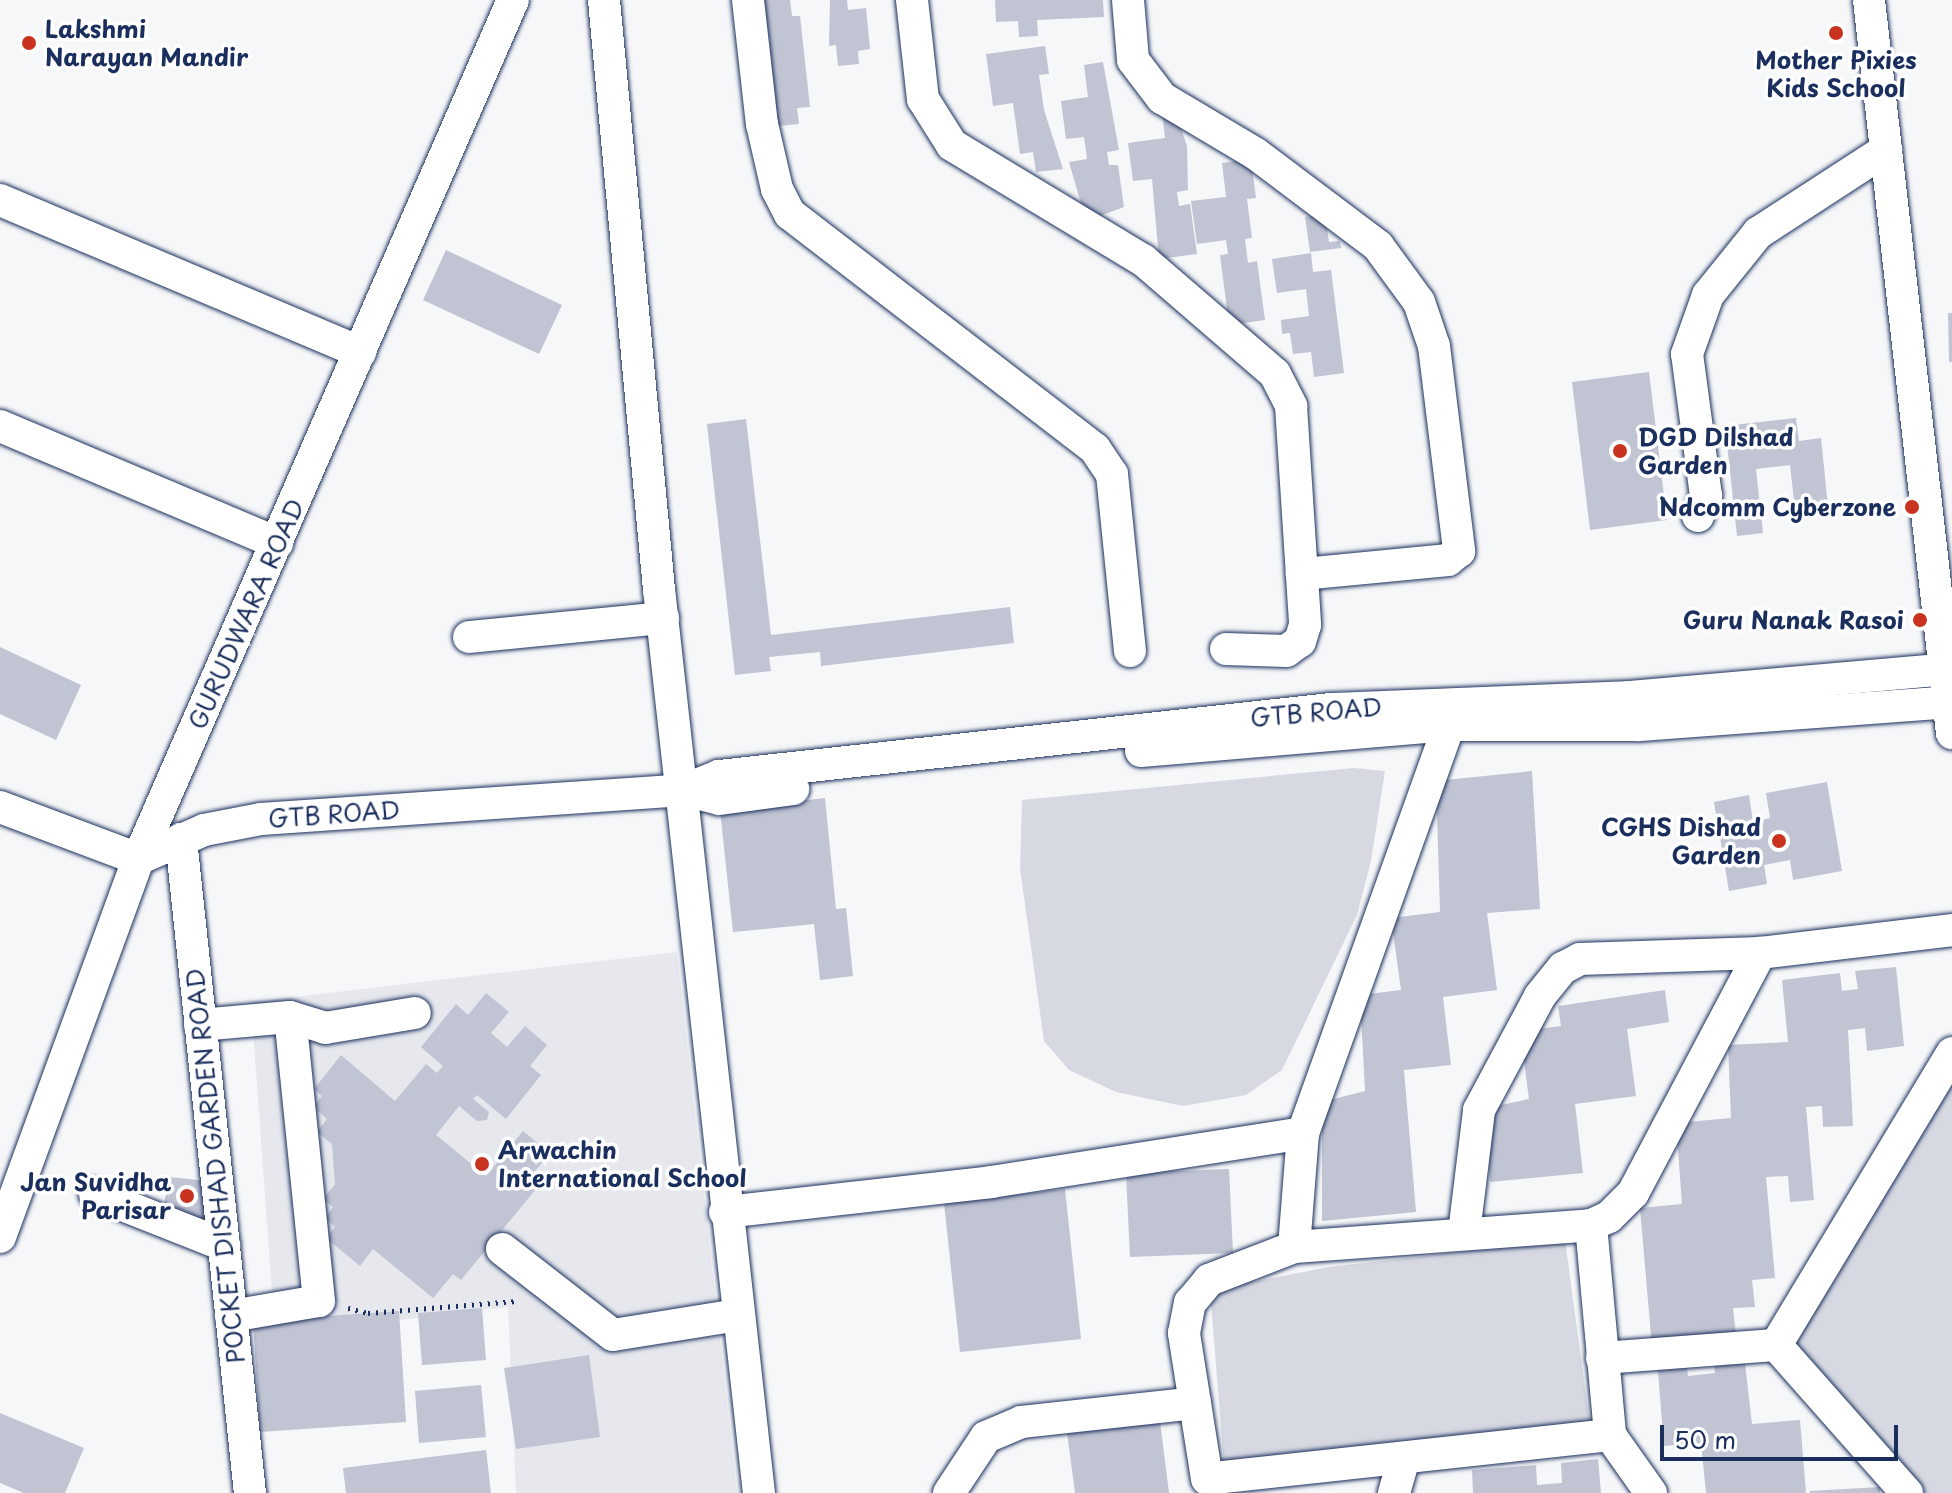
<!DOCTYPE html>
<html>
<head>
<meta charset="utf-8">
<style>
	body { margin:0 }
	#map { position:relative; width:1952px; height:1493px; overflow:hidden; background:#f6f7f9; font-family:"Playpen Sans",sans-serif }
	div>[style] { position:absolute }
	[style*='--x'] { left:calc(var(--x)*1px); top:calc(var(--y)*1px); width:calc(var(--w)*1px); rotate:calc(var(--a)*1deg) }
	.built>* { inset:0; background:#e6e8ee }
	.green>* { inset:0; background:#d6d9e2 }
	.building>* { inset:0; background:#c0c4d3 }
	.path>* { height:5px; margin-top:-2.5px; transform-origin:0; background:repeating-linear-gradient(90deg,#1b2f5e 0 2px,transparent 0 8px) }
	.roads { filter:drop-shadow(0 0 2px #1b2f5e) drop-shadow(0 0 2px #1b2f5e) }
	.minor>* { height:32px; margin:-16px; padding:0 16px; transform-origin:16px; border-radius:16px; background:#fff }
	.dots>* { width:22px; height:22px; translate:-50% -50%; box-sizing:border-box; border:4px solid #fff; border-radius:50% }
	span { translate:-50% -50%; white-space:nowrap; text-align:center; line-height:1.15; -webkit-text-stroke:7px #fff; paint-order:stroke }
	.poi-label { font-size:24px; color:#1b2f5e; font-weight:700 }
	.left { translate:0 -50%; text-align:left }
	.right { translate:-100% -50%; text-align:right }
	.street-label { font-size:24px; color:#1b2f5e }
	.scale { position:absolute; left:1660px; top:1425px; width:238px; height:36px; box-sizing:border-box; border:4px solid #1b2f5e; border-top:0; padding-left:10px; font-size:24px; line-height:28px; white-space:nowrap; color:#1b2f5e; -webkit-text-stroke:6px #fff; paint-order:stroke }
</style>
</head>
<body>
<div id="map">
	<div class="built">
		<i style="clip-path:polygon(677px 952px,737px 1493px,516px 1493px,508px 1307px,275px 1335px,251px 1002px)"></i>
	</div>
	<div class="green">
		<i style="clip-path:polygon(1354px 768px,1385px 771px,1371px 861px,1357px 915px,1282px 1070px,1246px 1095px,1183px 1106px,1116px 1092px,1069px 1070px,1044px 1041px,1020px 868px,1022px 800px)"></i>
		<i style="clip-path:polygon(1952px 1043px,1952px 1493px,1891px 1493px,1776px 1345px)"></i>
		<i style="clip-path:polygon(1565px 1240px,1590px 1425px,1224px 1466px,1210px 1290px,1329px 1267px)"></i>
	</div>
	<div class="building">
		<i style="clip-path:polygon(762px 0,790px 0,792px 16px,800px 16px,810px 107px,797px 108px,799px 124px,777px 126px)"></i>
		<i style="clip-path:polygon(830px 0,847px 0,848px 10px,866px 8px,870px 49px,858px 51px,859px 64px,838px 66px,836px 45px,829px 46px)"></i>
		<i style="clip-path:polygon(995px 0,1103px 0,1104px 17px,1037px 20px,1038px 36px,1019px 37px,1018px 21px,996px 22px)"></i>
		<i style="clip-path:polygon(1045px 46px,1049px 74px,1039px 75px,1044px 110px,1063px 169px,1036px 172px,1033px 152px,1020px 154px,1013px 103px,993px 106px,986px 54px)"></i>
		<i style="clip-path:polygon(1103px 62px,1119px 150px,1107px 152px,1109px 165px,1118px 165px,1124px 207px,1086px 221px,1069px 162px,1087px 159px,1084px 137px,1066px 139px,1061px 101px,1088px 97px,1084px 65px)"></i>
		<i style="clip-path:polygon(1175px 111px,1187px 146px,1188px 190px,1177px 192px,1179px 206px,1190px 204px,1197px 254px,1159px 259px,1152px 179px,1133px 181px,1128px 143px,1165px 138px,1162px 113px)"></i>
		<i style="clip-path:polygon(1251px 159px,1256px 198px,1247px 199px,1252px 238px,1245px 239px,1248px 263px,1257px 261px,1265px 320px,1229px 325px,1220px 255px,1228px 254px,1226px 240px,1197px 244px,1191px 201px,1226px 197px,1222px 163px)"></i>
		<i style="clip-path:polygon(1325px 214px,1329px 242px,1340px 241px,1341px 248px,1310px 252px,1305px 217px)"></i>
		<i style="clip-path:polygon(446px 250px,562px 305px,539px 354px,423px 300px)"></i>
		<i style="clip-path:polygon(1311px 253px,1313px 272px,1331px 270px,1344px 373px,1314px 377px,1311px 352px,1293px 354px,1290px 333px,1282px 334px,1281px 320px,1309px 316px,1306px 289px,1277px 293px,1272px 259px)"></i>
		<i style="clip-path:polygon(1948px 313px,1952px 313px,1952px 362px,1949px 362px)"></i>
		<i style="clip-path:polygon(1649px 372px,1667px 520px,1590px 530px,1572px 382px)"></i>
		<i style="clip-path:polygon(1796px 418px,1799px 441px,1821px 438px,1829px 516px,1796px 519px,1790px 465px,1756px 469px,1763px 533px,1737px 536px,1725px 426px)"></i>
		<i style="clip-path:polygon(746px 419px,771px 635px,1010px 607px,1014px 643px,821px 666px,820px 652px,769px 657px,771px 671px,735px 675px,707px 424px)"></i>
		<i style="clip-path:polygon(0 647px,81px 685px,56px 740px,0 714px)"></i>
		<i style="clip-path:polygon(1532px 771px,1540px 909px,1487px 913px,1497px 990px,1443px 997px,1451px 1065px,1404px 1070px,1416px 1212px,1322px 1221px,1322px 1102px,1365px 1091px,1360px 995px,1401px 990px,1391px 918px,1440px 912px,1436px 781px)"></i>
		<i style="clip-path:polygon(1827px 782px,1842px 871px,1793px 880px,1790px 860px,1764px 865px,1767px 884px,1729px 891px,1714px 802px,1749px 795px,1753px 822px,1770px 818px,1766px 793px)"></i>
		<i style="clip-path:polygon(825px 798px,836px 909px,846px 908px,853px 976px,820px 980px,814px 924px,733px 932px,720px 810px)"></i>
		<i style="clip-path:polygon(1896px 967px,1904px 1046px,1867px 1051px,1865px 1028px,1848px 1030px,1853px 1126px,1823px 1127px,1822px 1106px,1806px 1107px,1814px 1200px,1790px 1202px,1788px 1176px,1766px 1177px,1775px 1278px,1752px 1280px,1755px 1307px,1733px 1308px,1736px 1336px,1652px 1347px,1640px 1208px,1682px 1204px,1676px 1123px,1731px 1118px,1728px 1045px,1788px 1042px,1782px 980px,1840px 973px,1842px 991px,1858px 989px,1855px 971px)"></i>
		<i style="clip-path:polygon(1665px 990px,1669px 1022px,1627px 1029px,1636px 1096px,1575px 1104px,1583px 1173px,1490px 1182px,1486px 1108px,1529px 1099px,1520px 1031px,1561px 1026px,1558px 1006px)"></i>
		<i style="clip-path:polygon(486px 993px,509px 1012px,491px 1033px,507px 1047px,525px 1026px,547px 1045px,530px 1066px,541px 1075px,506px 1119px,477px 1095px,473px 1099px,489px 1112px,487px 1120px,477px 1121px,459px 1106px,436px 1135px,486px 1176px,523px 1131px,550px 1153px,531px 1176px,540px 1184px,461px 1280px,453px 1274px,433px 1298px,373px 1249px,360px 1266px,326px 1238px,335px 1227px,325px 1218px,333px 1207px,323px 1199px,335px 1184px,332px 1144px,317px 1132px,327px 1119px,313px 1107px,322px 1096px,314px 1089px,341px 1055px,395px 1101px,426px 1064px,437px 1073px,443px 1066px,421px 1047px,456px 1004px,468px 1015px)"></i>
		<i style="clip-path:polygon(1229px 1169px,1233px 1253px,1130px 1257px,1126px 1173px)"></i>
		<i style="clip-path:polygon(169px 1177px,208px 1181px,208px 1220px,163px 1211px)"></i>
		<i style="clip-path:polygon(1065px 1189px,1081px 1339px,960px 1352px,944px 1203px)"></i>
		<i style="clip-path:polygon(482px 1308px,486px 1360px,422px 1365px,418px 1313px)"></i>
		<i style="clip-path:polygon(399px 1311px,406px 1422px,260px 1432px,253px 1321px)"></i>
		<i style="clip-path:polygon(589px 1355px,600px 1437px,516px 1449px,504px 1368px)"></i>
		<i style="clip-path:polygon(1744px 1355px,1752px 1424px,1800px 1420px,1806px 1493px,1706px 1493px,1701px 1443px,1664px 1446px,1657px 1360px,1686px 1357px,1688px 1376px,1715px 1373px,1713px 1357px)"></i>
		<i style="clip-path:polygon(481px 1385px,486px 1437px,419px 1443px,415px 1391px)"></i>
		<i style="clip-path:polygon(0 1413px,84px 1448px,65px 1493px,24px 1493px,0 1483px)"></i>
		<i style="clip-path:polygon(1159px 1413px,1169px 1493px,1075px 1493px,1066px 1425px)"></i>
		<i style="clip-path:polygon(486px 1450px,491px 1493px,346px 1493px,343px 1468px)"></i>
		<i style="clip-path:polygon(1598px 1459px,1601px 1493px,1473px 1493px,1472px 1470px,1536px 1465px,1537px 1485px,1562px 1483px,1561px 1463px)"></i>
		<i style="clip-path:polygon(1880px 1487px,1880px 1493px,1810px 1493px,1810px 1491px)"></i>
	</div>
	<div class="path">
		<i style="--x:348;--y:1308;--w:21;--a:14"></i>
		<i style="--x:368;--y:1313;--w:149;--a:-4.6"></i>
	</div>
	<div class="roads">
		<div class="minor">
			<i style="--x:604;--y:0;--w:592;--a:84.67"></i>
			<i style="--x:659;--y:589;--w:910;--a:83.69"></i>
			<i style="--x:748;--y:0;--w:125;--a:83.6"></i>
			<i style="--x:762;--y:124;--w:67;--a:77"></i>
			<i style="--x:777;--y:189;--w:28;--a:63"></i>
			<i style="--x:790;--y:214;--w:385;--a:37.6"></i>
			<i style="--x:1095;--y:449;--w:30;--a:56"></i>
			<i style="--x:1112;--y:474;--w:178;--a:84.2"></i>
			<i style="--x:912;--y:0;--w:100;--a:83.7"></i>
			<i style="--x:923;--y:99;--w:54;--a:57.8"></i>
			<i style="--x:952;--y:145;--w:223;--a:31.1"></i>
			<i style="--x:1143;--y:260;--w:174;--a:40.8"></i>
			<i style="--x:1275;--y:374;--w:36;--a:63"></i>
			<i style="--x:1291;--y:406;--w:219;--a:86.3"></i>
			<i style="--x:1305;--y:625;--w:17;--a:107"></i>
			<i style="--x:1300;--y:641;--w:17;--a:144"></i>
			<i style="--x:1286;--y:651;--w:60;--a:-178.1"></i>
			<i style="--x:1128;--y:0;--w:60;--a:85.2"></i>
			<i style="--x:1133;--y:60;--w:48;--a:52.7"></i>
			<i style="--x:1162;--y:98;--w:109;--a:30.8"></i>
			<i style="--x:1256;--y:154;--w:153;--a:37"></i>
			<i style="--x:1378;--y:246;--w:69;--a:53.8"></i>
			<i style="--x:1419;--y:302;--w:46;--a:71.2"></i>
			<i style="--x:1434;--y:346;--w:207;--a:83"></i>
			<i style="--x:1459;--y:551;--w:14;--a:141"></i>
			<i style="--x:1448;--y:560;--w:147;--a:174.5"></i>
			<i style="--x:1869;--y:0;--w:738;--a:83.54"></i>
			<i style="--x:0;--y:200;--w:391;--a:22.9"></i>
			<i style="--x:0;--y:426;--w:301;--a:22.9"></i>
			<i style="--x:1698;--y:516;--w:22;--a:-68"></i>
			<i style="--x:1706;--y:496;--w:143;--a:-97.6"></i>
			<i style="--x:1687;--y:354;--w:63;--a:-70.4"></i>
			<i style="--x:1708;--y:295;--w:80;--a:-51.1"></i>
			<i style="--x:1758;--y:233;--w:153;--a:-33"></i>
			<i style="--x:469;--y:637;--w:195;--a:-5.6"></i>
			<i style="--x:1141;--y:751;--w:309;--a:-4.8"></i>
			<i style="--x:1449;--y:725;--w:190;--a:0"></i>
			<i style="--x:1639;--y:725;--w:314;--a:-4.2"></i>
			<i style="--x:684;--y:790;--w:36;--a:14"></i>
			<i style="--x:719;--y:799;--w:75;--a:-7.7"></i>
			<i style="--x:0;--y:807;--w:147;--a:20.6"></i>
			<i style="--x:138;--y:859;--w:72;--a:-23.7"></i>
			<i style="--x:204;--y:830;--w:58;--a:-10.9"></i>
			<i style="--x:261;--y:819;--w:424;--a:-3.9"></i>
			<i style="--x:684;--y:790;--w:38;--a:-22"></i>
			<i style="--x:719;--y:776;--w:616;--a:-6.25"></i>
			<i style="--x:1331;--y:709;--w:298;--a:-2.3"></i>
			<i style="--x:1629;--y:697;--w:324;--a:-5"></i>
			<i style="--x:181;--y:839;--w:658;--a:83.98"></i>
			<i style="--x:200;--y:1025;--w:90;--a:-5.1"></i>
			<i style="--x:290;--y:1017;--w:37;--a:17"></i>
			<i style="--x:325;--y:1028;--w:91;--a:-9.5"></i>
			<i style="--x:1303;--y:1133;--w:433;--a:-70.3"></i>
			<i style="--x:1449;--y:725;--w:18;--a:-93"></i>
			<i style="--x:95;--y:1194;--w:139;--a:21.6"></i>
			<i style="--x:725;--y:1212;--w:268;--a:-6.4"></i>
			<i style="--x:991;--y:1182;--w:316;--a:-8.9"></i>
			<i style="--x:1303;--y:1133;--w:114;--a:94.5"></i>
			<i style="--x:1591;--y:1225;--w:211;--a:84.8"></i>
			<i style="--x:1610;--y:1435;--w:405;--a:173.8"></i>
			<i style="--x:1207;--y:1479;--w:148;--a:-99"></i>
			<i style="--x:1184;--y:1333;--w:31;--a:-79"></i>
			<i style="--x:1190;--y:1303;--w:30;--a:-50"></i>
			<i style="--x:1209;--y:1280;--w:91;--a:-21.2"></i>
			<i style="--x:1294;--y:1247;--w:298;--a:-4.2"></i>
			<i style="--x:1591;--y:1225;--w:20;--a:-24"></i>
			<i style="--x:1609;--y:1217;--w:34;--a:-45"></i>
			<i style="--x:1633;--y:1193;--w:272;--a:-62.1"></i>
			<i style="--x:1760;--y:953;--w:193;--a:-6.8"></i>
			<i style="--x:1464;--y:1233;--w:124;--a:-83"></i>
			<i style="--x:1479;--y:1110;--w:129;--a:-61.8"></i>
			<i style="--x:1540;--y:996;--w:36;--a:-51"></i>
			<i style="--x:1563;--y:968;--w:19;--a:-28"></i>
			<i style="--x:1580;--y:959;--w:180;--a:-1.9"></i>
			<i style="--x:0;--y:1237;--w:402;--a:-69.9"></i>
			<i style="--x:138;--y:859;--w:937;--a:-66.42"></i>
			<i style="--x:502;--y:1249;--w:140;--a:37.8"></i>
			<i style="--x:613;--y:1335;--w:127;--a:-9.1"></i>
			<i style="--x:231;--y:1316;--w:89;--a:-9.7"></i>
			<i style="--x:319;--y:1301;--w:285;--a:-95.8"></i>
			<i style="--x:1776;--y:1345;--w:198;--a:48.5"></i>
			<i style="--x:1602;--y:1358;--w:174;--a:-4.3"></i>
			<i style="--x:1776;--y:1345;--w:341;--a:-58.9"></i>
			<i style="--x:1610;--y:1435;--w:71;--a:54.7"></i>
			<i style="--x:949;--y:1493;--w:67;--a:-56.5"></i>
			<i style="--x:986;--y:1437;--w:38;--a:-23"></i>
			<i style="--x:1021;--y:1422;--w:175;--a:-6.2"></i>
			<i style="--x:1394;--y:1493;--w:32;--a:-74"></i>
		</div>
	</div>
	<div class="dots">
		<i style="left:1836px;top:33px;background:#c8321e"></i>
		<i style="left:29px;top:43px;background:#c8321e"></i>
		<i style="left:1620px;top:451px;background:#c8321e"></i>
		<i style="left:1912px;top:507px;background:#c8321e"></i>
		<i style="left:1920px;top:620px;background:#c8321e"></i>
		<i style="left:1779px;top:841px;background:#c8321e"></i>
		<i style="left:482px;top:1164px;background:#c8321e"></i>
		<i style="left:187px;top:1196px;background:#c8321e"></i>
	</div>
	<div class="poi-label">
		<span class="left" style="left:45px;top:43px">Lakshmi<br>Narayan Mandir</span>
		<span style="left:1836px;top:74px">Mother Pixies<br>Kids School</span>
		<span class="left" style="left:1638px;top:451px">DGD Dilshad<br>Garden</span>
		<span class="right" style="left:1896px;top:507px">Ndcomm Cyberzone</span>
		<span class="right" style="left:1904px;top:620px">Guru Nanak Rasoi</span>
		<span class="right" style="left:1761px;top:841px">CGHS Dishad<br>Garden</span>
		<span class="left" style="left:498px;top:1164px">Arwachin<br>International School</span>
		<span class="right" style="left:171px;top:1196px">Jan Suvidha<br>Parisar</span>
	</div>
	<div class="street-label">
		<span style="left:246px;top:614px;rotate:-66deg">GURUDWARA ROAD</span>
		<span style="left:1316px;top:712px;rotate:-5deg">GTB ROAD</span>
		<span style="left:334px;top:814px;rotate:-4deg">GTB ROAD</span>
		<span style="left:215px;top:1166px;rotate:-96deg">POCKET DISHAD GARDEN ROAD</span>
	</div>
	<div class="scale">50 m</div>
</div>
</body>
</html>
